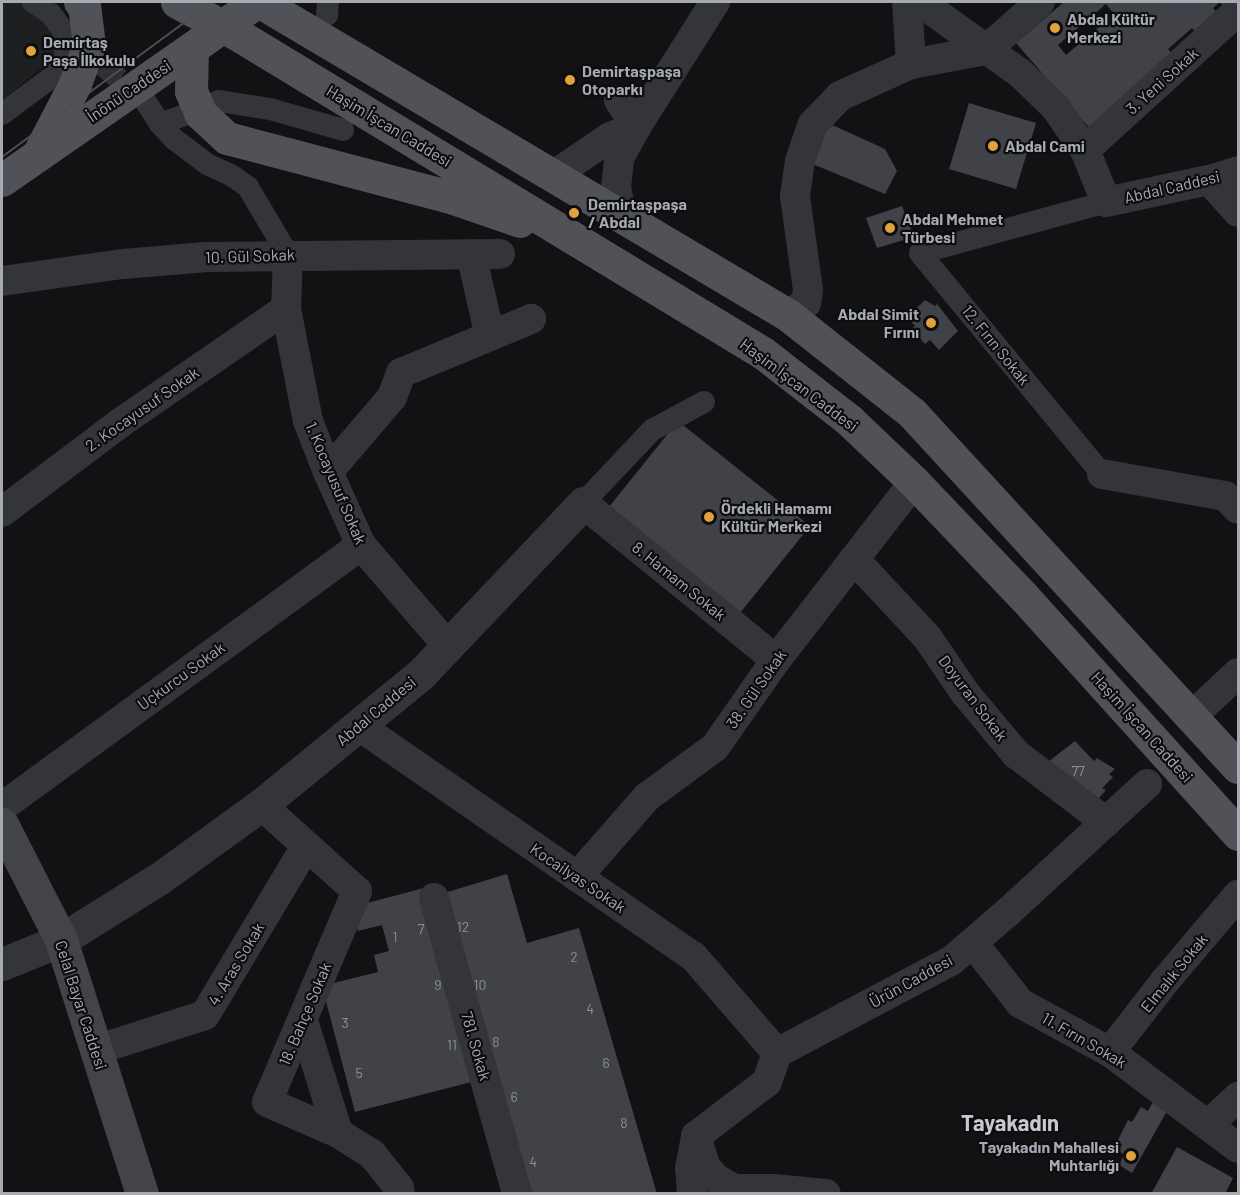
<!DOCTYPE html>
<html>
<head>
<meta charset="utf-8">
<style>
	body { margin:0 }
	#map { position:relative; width:1240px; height:1195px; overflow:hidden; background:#121214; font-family:Barlow,sans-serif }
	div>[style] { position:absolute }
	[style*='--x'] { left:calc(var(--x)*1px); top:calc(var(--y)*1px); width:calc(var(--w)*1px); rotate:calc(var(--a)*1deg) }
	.built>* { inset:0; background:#1e1f21 }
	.building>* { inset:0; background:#414247 }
	.pedestrian-tunnel>* { height:22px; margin-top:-11px; transform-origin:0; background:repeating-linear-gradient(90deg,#2f3034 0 22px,transparent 0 33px) }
	.pedestrian>* { height:22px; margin:-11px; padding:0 11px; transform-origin:11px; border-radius:11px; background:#343538 }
	.minor>* { height:30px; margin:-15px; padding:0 15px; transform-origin:15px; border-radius:15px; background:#343538 }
	.tertiary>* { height:33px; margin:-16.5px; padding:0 16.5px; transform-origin:16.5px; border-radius:16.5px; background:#343538 }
	.secondary>* { height:33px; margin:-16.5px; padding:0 16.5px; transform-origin:16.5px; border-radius:16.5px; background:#424448 }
	.primary>* { height:33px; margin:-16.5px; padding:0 16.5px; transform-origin:16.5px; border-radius:16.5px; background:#505257 }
	.tram>* { height:1.5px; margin:-0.75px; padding:0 0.75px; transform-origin:0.75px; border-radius:0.75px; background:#4d4f53 }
	.primary-bridge>* { height:33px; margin:-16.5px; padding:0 16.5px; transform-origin:16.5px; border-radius:16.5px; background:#505257 }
	.dots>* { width:16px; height:16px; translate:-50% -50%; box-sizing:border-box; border:3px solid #0d0d0f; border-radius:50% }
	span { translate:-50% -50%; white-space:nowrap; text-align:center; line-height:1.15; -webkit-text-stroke:4.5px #0d0d0f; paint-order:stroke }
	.number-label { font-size:14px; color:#8c9098 }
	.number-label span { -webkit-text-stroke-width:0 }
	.poi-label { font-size:16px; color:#a5aab3; font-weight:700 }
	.left { translate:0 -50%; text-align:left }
	.right { translate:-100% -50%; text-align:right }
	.street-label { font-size:16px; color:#a5aab3 }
	.district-label { font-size:22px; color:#c6c9cf; font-weight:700 }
	.frame { position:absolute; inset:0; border:3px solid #a5aab3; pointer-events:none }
</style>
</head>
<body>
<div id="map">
	<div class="built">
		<i style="clip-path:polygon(2px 2px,25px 2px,46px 18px,60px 54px,2px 100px)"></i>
	</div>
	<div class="building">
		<i style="clip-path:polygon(evenodd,1064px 2px,1238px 2px,1228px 12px,1220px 2px,1213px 8px,1218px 14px,1197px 34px,1192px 28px,1168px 49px,1177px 60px,1093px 132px,1016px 43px,1064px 2px,1106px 4px,1114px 14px,1066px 55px,1058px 45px,1106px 4px)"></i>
		<i style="clip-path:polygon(969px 103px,1036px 123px,1016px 189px,949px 169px)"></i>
		<i style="clip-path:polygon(828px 123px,885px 149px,897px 171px,885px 194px,810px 163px)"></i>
		<i style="clip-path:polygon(902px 206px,914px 237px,877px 248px,866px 218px)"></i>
		<i style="clip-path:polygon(925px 300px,935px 306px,937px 304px,958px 331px,939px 350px,930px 340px,925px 344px,912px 329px,915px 326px,907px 317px)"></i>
		<i style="clip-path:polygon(678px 421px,810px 526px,740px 613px,609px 507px)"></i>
		<i style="clip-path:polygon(1075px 741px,1094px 761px,1097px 758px,1115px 769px,1109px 774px,1113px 777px,1102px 788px,1106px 790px,1091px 807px,1039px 769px)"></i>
		<i style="clip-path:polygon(507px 874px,527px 943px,579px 928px,657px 1194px,529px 1194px,441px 894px)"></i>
		<i style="clip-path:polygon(424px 888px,475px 1081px,355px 1112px,322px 986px,378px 972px,374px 955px,389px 951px,382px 925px,358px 931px,352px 907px)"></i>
		<i style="clip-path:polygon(1156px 1096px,1171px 1104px,1132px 1173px,1119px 1165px,1124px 1155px,1119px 1151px,1122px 1144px,1117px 1142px,1128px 1120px,1132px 1122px,1141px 1107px,1148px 1111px)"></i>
		<i style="clip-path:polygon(1177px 1147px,1233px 1178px,1225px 1194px,1151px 1194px)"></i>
	</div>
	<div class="pedestrian-tunnel">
		<i style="--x:77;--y:44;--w:85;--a:39.7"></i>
	</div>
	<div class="pedestrian">
		<i style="--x:327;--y:15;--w:13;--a:-86"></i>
		<i style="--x:144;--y:99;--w:30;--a:57"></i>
		<i style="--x:160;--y:124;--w:21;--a:47"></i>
		<i style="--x:174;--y:139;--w:41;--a:37.1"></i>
		<i style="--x:207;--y:164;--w:26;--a:25"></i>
		<i style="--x:231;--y:175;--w:21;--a:35"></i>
		<i style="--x:248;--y:187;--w:79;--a:59.5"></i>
		<i style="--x:214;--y:103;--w:5;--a:-22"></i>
		<i style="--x:219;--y:101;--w:52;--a:8.9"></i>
		<i style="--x:270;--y:109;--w:76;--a:16"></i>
		<i style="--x:2;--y:114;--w:67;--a:-36.5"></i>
		<i style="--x:56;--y:74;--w:18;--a:-61"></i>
		<i style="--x:65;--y:58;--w:22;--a:-85"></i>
		<i style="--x:67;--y:36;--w:27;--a:-126"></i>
		<i style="--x:51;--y:14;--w:22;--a:-146"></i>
		<i style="--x:160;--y:124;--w:27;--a:-20"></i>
		<i style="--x:1102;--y:474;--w:286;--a:-129.5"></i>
		<i style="--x:920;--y:253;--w:193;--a:-15.3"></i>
		<i style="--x:583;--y:503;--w:100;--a:-46.6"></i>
		<i style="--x:652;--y:430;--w:59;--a:-28.3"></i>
	</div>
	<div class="minor">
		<i style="--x:907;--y:2;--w:62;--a:86.3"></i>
		<i style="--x:920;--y:2;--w:123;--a:35.4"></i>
		<i style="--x:1020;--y:73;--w:50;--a:44.2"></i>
		<i style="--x:1056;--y:108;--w:51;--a:55.4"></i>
		<i style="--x:1085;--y:150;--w:56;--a:68"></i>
		<i style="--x:1106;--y:202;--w:105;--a:-12.1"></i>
		<i style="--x:1209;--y:180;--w:30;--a:-17"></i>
		<i style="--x:619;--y:100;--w:32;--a:58"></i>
		<i style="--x:636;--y:127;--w:148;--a:-57.7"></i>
		<i style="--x:1085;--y:150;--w:207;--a:-42.3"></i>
		<i style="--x:553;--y:176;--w:69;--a:-34.4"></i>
		<i style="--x:610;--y:137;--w:28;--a:-21"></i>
		<i style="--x:1209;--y:180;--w:43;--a:47.8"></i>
		<i style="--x:622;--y:216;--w:29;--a:-102"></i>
		<i style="--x:616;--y:188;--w:30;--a:-84"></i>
		<i style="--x:619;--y:158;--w:35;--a:-61"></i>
		<i style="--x:471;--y:254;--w:84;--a:77"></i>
		<i style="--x:288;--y:255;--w:54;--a:92.1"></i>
		<i style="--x:286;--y:309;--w:114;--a:78.9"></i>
		<i style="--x:308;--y:421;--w:55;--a:68.6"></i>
		<i style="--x:328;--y:472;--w:80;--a:65.7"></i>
		<i style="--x:361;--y:545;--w:133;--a:49.3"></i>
		<i style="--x:2;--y:281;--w:122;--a:-8"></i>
		<i style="--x:123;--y:264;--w:84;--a:-4.8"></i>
		<i style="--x:207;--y:257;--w:293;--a:-0.6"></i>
		<i style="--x:788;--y:315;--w:22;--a:-34"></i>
		<i style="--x:806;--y:303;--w:13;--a:-81"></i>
		<i style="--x:808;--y:290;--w:95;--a:-97.9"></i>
		<i style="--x:795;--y:196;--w:35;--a:-82"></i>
		<i style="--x:800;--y:161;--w:39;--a:-71"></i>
		<i style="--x:813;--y:124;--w:39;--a:-46"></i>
		<i style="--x:840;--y:96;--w:78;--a:-24.3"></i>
		<i style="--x:911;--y:64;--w:76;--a:-10.6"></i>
		<i style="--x:986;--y:50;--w:72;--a:-41.6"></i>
		<i style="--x:328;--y:472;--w:99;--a:-49.5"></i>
		<i style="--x:392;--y:397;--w:26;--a:-69"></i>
		<i style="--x:401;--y:373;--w:141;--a:-22.6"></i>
		<i style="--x:1102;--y:474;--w:125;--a:10.1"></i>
		<i style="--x:1225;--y:496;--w:18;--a:45"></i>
		<i style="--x:583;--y:503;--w:249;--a:39.1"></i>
		<i style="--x:2;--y:512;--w:148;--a:-37"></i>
		<i style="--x:120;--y:423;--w:201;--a:-34.5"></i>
		<i style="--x:854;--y:559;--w:107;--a:46.9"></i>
		<i style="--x:927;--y:637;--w:68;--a:55.8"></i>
		<i style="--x:965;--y:693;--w:80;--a:50.1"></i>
		<i style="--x:1016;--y:754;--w:113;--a:37.1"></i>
		<i style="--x:1192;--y:716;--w:63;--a:-43.1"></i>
		<i style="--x:359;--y:726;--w:406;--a:34.6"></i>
		<i style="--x:693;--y:956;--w:128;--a:49.1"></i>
		<i style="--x:261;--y:805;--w:129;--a:41.9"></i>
		<i style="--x:357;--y:891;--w:229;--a:113.1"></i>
		<i style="--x:267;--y:1102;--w:77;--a:23.6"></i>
		<i style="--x:338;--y:1133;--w:40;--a:32"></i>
		<i style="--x:372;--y:1154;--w:43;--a:51.5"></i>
		<i style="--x:399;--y:1188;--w:6;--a:81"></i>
		<i style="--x:2;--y:807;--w:444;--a:-36.1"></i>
		<i style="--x:577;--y:877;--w:106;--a:-48.8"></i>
		<i style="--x:647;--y:797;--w:84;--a:-36.3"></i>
		<i style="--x:715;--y:747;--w:106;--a:-55"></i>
		<i style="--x:776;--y:660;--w:225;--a:-52.2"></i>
		<i style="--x:434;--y:898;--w:307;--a:74.3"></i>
		<i style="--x:973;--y:943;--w:76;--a:51.9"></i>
		<i style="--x:1020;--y:1003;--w:102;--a:28.6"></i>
		<i style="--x:1110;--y:1052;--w:160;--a:36.9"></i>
		<i style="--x:303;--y:1021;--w:117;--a:72.6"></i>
		<i style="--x:96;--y:1050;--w:114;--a:-17.8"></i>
		<i style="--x:205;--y:1015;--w:197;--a:-59.1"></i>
		<i style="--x:1110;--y:1052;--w:90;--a:-52.2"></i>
		<i style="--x:1165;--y:981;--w:113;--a:-49.7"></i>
		<i style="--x:1209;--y:1124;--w:40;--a:-43"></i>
		<i style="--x:696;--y:1136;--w:89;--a:-37.3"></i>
		<i style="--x:767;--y:1082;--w:31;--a:-71"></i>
		<i style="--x:777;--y:1053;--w:197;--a:-27.9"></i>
		<i style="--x:951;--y:961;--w:75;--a:-40.7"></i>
		<i style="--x:1008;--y:912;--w:189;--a:-42.6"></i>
		<i style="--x:696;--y:1136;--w:31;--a:73"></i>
		<i style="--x:705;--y:1166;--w:16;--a:50"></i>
		<i style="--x:715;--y:1178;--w:22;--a:30"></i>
		<i style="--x:734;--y:1189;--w:39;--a:0"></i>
		<i style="--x:773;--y:1189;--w:53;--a:5.4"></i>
		<i style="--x:692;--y:1194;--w:26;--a:-94"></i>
		<i style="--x:690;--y:1168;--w:26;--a:-79"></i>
	</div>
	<div class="tertiary">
		<i style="--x:2;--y:964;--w:64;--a:-22.1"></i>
		<i style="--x:61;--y:940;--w:117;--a:-32.1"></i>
		<i style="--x:160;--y:878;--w:125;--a:-35.9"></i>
		<i style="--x:261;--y:805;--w:207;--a:-39.3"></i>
		<i style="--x:421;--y:674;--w:236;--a:-46.5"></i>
	</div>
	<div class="secondary">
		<i style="--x:2;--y:824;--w:130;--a:63"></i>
		<i style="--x:61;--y:940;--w:267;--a:72.3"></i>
	</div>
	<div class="primary">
		<i style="--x:177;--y:2;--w:66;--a:28.1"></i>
		<i style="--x:235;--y:33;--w:617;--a:31.22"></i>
		<i style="--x:763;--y:353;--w:109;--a:37.9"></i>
		<i style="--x:849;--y:420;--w:90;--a:43.6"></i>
		<i style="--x:914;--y:482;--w:158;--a:46.3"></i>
		<i style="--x:1023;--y:596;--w:321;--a:47.9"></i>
		<i style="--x:260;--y:2;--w:614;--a:30.66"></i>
		<i style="--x:788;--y:315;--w:158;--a:38.3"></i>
		<i style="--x:912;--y:413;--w:481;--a:47.4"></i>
		<i style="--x:192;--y:48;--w:43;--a:91.3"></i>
		<i style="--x:191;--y:91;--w:25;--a:67"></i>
		<i style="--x:201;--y:114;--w:35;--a:43"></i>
		<i style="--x:227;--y:138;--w:228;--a:14.8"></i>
		<i style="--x:447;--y:196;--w:77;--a:18.9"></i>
		<i style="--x:40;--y:151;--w:76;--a:-62.4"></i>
		<i style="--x:75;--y:84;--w:41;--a:-70.3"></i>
		<i style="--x:89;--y:45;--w:40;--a:-97.1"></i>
		<i style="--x:84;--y:5;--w:5;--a:-143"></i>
		<i style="--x:2;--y:180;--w:231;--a:-34.8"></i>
	</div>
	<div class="tram">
		<i style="--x:2;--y:157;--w:261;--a:-36.4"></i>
	</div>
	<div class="primary-bridge">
		<i style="--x:192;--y:48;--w:79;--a:-35.7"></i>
	</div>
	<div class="dots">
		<i style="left:1055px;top:28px;background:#dfa23f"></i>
		<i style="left:31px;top:51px;background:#dfa23f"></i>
		<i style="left:570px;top:80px;background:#dfa23f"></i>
		<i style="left:993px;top:146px;background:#dfa23f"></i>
		<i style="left:574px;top:213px;background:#dfa23f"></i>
		<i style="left:890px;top:228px;background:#dfa23f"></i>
		<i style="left:931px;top:323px;background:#dfa23f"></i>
		<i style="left:709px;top:517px;background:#dfa23f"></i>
		<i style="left:1131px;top:1156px;background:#dfa23f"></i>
	</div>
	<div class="number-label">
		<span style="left:1078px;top:771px">77</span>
		<span style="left:463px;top:927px">12</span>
		<span style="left:421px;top:929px">7</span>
		<span style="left:395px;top:937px">1</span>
		<span style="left:574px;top:957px">2</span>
		<span style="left:438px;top:985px">9</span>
		<span style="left:480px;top:985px">10</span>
		<span style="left:590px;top:1009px">4</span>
		<span style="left:345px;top:1023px">3</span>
		<span style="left:496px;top:1042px">8</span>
		<span style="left:452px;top:1045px">11</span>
		<span style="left:606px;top:1063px">6</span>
		<span style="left:359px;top:1073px">5</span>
		<span style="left:514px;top:1097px">6</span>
		<span style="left:624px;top:1123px">8</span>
		<span style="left:533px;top:1162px">4</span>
	</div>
	<div class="poi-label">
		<span class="left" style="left:1067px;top:28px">Abdal Kültür<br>Merkezi</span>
		<span class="left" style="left:43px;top:51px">Demirtaş<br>Paşa İlkokulu</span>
		<span class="left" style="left:582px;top:80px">Demirtaşpaşa<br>Otoparkı</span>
		<span class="left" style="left:1005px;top:146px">Abdal Cami</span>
		<span class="left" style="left:588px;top:213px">Demirtaşpaşa<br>/ Abdal</span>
		<span class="left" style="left:902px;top:228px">Abdal Mehmet<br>Türbesi</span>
		<span class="right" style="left:919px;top:323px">Abdal Simit<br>Fırını</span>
		<span class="left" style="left:721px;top:517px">Ördekli Hamamı<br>Kültür Merkezi</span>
		<span class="right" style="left:1119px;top:1156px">Tayakadın Mahallesi<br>Muhtarlığı</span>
	</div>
	<div class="street-label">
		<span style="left:1162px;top:81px;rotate:-42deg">3. Yeni Sokak</span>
		<span style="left:129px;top:91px;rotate:-34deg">İnönü Caddesi</span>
		<span style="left:389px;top:126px;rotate:31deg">Haşim İşcan Caddesi</span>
		<span style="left:1172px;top:187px;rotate:-13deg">Abdal Caddesi</span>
		<span style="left:250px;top:256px;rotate:-2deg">10. Gül Sokak</span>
		<span style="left:996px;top:345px;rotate:51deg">12. Fırın Sokak</span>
		<span style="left:799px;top:385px;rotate:37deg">Haşim İşcan Caddesi</span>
		<span style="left:142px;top:409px;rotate:-35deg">2. Kocayusuf Sokak</span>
		<span style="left:336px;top:483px;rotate:67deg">1. Kocayusuf Sokak</span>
		<span style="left:679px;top:581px;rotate:39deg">8. Hamam Sokak</span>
		<span style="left:181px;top:676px;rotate:-36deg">Uçkurcu Sokak</span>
		<span style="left:756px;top:689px;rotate:-55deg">38. Gül Sokak</span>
		<span style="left:973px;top:698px;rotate:53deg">Doyuran Sokak</span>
		<span style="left:376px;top:711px;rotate:-40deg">Abdal Caddesi</span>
		<span style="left:1142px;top:727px;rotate:48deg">Haşim İşcan Caddesi</span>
		<span style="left:578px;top:878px;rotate:34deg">Kocailyas Sokak</span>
		<span style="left:236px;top:964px;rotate:-59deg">4. Aras Sokak</span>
		<span style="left:1174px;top:973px;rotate:-51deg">Elmalık Sokak</span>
		<span style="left:911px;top:981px;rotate:-29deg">Ürün Caddesi</span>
		<span style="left:81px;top:1005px;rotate:72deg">Celal Bayar Caddesi</span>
		<span style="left:305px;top:1014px;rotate:-67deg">18. Bahçe Sokak</span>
		<span style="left:1084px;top:1040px;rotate:30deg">11. Fırın Sokak</span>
		<span style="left:476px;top:1046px;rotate:74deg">781. Sokak</span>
	</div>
	<div class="district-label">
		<span style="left:1010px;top:1123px">Tayakadın</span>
	</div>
	<div class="frame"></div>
</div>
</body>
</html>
